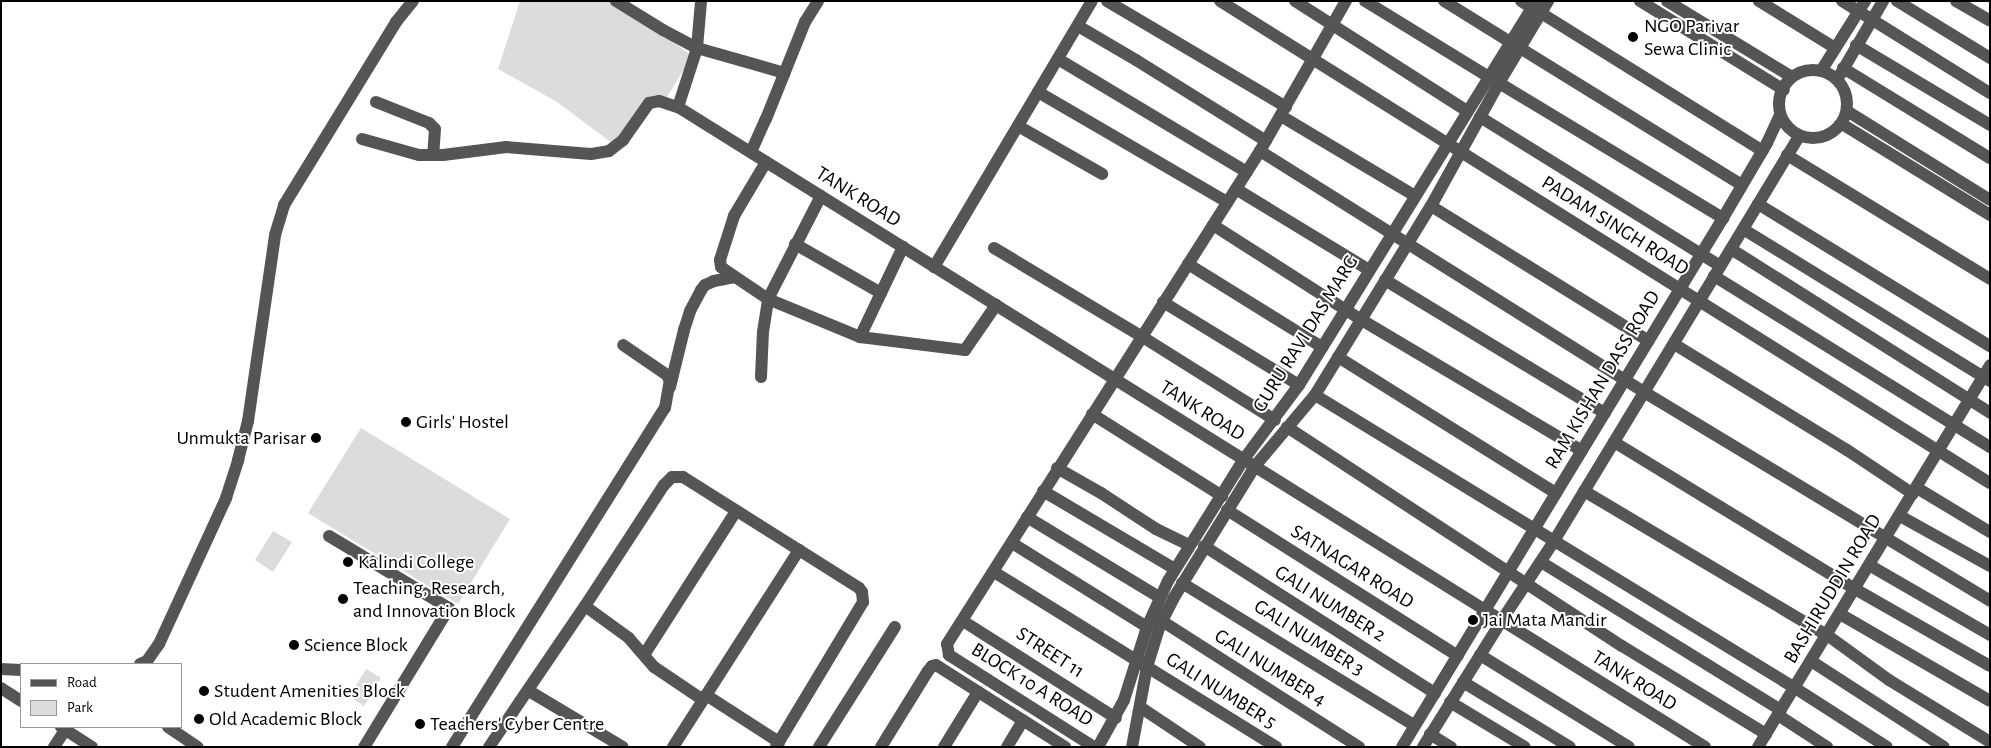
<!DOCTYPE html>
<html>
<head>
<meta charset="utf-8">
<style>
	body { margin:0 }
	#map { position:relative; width:1991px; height:748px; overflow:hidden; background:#fff; font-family:"Alegreya Sans",sans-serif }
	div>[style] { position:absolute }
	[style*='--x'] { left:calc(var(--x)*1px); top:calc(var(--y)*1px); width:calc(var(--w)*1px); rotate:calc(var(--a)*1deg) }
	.green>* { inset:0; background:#dcdcdc }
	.minor>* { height:12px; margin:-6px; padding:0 6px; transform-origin:6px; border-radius:6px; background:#555 }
	.minor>.ring { margin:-6px; padding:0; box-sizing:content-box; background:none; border:12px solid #555; border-radius:50% }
	.dots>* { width:14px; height:14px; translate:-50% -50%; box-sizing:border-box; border:2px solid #fff; border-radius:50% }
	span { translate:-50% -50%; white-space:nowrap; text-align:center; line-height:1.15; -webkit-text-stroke:4px #fff; paint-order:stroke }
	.poi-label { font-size:20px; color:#000 }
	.left { translate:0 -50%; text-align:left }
	.right { translate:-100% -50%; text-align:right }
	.street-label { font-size:20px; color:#000 }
	.frame { position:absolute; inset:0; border:2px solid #000; pointer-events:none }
	.legend { position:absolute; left:20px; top:663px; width:162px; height:65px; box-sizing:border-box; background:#fff; border:1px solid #999; margin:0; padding:6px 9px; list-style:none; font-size:15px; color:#000 }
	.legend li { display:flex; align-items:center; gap:10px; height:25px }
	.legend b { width:25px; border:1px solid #999 }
</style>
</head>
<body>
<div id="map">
	<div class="green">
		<i style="clip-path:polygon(520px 1px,618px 1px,692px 56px,662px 105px,649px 102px,616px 146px,557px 102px,498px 69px)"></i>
		<i style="clip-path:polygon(361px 428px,510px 519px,458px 604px,308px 513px)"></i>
		<i style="clip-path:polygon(273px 531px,292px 542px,273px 572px,255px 560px)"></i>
		<i style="clip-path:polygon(366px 669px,381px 678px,364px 706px,349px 697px)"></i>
	</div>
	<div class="minor">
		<i style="--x:616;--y:1;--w:55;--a:31.7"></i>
		<i style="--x:663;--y:30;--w:38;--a:28"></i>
		<i style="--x:697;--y:48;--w:91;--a:15.9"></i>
		<i style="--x:1107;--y:1;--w:208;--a:30.6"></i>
		<i style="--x:1220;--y:1;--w:908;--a:32.05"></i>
		<i style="--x:1295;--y:1;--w:204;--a:32.6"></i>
		<i style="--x:1365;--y:1;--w:145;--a:31.5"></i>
		<i style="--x:1444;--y:1;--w:78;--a:31.8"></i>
		<i style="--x:1521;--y:1;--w:13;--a:32"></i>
		<i style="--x:1640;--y:1;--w:169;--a:31.7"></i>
		<i style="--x:1667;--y:1;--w:146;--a:31.3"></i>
		<i style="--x:1759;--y:1;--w:89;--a:31.7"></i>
		<i style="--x:1842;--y:1;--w:174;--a:31.9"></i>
		<i style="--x:1897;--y:1;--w:109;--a:31.5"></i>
		<i style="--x:1956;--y:1;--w:39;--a:30"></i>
		<i style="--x:1541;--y:13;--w:261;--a:31.9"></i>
		<i style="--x:1078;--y:26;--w:67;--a:30.4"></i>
		<i style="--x:1136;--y:60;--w:153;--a:31.9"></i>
		<i style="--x:1856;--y:45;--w:156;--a:30.8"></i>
		<i style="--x:1520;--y:48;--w:261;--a:31.7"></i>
		<i style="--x:1058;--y:59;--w:220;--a:30.9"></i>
		<i style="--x:1843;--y:68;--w:172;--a:31.5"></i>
		<i class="ring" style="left:1779px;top:70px;width:56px;height:56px"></i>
		<i style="--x:1821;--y:71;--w:83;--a:-57.8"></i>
		<i style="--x:1840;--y:75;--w:86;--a:-59.8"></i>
		<i style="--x:1499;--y:83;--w:262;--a:31.1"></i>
		<i style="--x:1038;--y:92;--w:219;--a:30.2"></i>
		<i style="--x:376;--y:102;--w:57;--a:21.6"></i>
		<i style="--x:429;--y:123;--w:8;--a:45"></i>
		<i style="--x:435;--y:129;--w:26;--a:94"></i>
		<i style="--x:678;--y:107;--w:62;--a:-72.1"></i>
		<i style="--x:697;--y:48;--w:47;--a:-85.1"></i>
		<i style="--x:1847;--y:111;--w:168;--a:31.9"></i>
		<i style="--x:1281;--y:116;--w:156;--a:30.8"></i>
		<i style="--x:1480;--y:117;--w:282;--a:31.8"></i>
		<i style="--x:1842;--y:124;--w:174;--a:31.6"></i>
		<i style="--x:1018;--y:126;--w:97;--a:29.7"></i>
		<i style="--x:362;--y:139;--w:59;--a:15.7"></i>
		<i style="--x:419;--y:155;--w:24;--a:0"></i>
		<i style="--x:443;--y:155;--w:64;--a:-7.2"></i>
		<i style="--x:506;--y:147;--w:85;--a:4.7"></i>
		<i style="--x:591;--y:154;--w:18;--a:-9"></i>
		<i style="--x:609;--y:151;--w:18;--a:-38"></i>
		<i style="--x:623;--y:140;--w:45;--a:-54.9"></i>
		<i style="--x:649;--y:103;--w:10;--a:-11"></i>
		<i style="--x:659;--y:101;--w:20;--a:18"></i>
		<i style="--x:678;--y:107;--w:1210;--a:31.93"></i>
		<i style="--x:1260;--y:151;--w:453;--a:32.1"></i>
		<i style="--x:1644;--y:392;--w:404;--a:31.1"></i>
		<i style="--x:751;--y:152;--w:36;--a:-66"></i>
		<i style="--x:766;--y:119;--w:105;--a:-68.1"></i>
		<i style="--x:805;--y:22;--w:25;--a:-58"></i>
		<i style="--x:1787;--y:155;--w:238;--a:31.4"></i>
		<i style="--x:766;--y:162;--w:63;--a:120.7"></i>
		<i style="--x:734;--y:216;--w:46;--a:107.7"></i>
		<i style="--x:720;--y:260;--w:7;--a:82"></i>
		<i style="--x:721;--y:267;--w:5;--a:37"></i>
		<i style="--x:725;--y:270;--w:52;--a:34"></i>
		<i style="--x:768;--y:299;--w:100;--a:22.4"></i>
		<i style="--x:860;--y:337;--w:106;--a:7.1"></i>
		<i style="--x:965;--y:350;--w:55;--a:-55.4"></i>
		<i style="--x:1236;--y:189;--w:156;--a:31.3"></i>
		<i style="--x:1758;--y:204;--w:272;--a:31.5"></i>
		<i style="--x:1431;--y:206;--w:256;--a:31.8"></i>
		<i style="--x:1213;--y:225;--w:174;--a:32.6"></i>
		<i style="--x:1360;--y:319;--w:258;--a:30.7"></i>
		<i style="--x:1743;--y:229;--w:290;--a:31.6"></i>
		<i style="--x:795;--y:244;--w:99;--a:29.7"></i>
		<i style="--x:994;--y:248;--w:171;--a:30.9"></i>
		<i style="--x:1141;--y:336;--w:158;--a:32.1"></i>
		<i style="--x:1731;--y:249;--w:307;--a:32.3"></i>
		<i style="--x:1188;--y:264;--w:158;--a:31.8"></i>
		<i style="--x:934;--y:267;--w:309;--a:-59.3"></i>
		<i style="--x:1714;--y:276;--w:325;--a:31.8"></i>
		<i style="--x:1385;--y:280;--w:257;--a:31.2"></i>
		<i style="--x:1163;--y:302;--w:159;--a:31.4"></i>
		<i style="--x:860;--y:337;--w:100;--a:-64.5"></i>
		<i style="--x:1674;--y:344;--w:203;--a:31.5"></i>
		<i style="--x:1847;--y:450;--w:79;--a:33.7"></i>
		<i style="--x:1338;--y:357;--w:257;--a:32"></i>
		<i style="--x:761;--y:377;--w:45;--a:-87.5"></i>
		<i style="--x:763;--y:332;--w:33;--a:-81"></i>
		<i style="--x:768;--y:299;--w:116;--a:-62.8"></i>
		<i style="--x:670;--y:387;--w:59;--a:-76.2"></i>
		<i style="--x:684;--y:330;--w:20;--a:-72"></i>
		<i style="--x:690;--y:311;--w:24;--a:-62"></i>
		<i style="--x:701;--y:290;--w:6;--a:-51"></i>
		<i style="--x:705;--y:285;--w:10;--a:-24"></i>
		<i style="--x:714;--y:281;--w:21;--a:-11"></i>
		<i style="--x:1315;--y:395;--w:562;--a:31.4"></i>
		<i style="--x:1795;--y:688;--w:109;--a:32.7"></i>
		<i style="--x:1092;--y:414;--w:154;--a:32.2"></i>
		<i style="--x:1287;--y:427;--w:400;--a:33.2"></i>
		<i style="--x:1622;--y:646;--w:169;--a:31.4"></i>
		<i style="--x:1614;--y:442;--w:282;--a:31.4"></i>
		<i style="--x:1855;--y:589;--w:155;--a:29.7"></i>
		<i style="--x:1057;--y:468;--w:51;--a:29.6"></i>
		<i style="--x:1101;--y:493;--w:66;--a:33.2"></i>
		<i style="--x:1156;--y:529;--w:37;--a:26"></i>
		<i style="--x:1917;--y:488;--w:85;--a:31.1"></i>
		<i style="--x:1043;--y:491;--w:153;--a:30.6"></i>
		<i style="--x:1584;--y:491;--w:282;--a:30.7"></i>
		<i style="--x:1827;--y:635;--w:77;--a:36"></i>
		<i style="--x:1889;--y:680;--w:119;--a:31.5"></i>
		<i style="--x:1227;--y:510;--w:273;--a:32.3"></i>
		<i style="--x:1900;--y:516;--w:103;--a:29.1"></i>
		<i style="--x:1027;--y:517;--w:154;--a:31.2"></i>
		<i style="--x:329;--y:536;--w:140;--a:31"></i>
		<i style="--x:449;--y:608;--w:163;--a:121.4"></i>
		<i style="--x:1012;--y:543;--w:159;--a:31.9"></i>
		<i style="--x:1204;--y:546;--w:274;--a:32.5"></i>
		<i style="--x:1541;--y:562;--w:282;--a:31.7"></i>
		<i style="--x:1869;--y:565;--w:140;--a:30"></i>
		<i style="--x:994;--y:572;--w:332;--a:31.8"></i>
		<i style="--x:1182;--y:583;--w:273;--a:31.5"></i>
		<i style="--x:1840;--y:614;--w:173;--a:30.1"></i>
		<i style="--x:963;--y:621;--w:181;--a:32.4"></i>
		<i style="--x:1162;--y:621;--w:234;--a:32.6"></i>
		<i style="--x:644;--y:655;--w:171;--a:-57.4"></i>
		<i style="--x:1480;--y:655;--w:175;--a:31.7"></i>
		<i style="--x:1811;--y:661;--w:158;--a:32.9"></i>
		<i style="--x:140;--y:664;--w:8;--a:-23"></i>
		<i style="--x:147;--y:661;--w:21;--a:-55"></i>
		<i style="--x:159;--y:644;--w:161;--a:-65.3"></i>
		<i style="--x:226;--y:498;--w:40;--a:-72"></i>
		<i style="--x:238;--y:460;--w:40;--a:-75.6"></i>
		<i style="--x:248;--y:421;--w:188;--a:-81.7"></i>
		<i style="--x:275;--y:235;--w:31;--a:-73"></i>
		<i style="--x:284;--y:205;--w:215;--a:-58.5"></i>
		<i style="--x:396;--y:22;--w:27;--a:-51"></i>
		<i style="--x:1;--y:669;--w:20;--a:3"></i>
		<i style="--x:1463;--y:682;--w:125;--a:31.3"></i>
		<i style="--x:1;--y:688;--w:24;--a:33"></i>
		<i style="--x:529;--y:691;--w:109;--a:30.8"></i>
		<i style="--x:706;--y:695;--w:87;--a:32.8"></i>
		<i style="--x:703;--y:700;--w:59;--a:-146"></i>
		<i style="--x:654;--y:667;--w:38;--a:-131"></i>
		<i style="--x:629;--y:638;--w:54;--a:-144"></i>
		<i style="--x:585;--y:606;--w:145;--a:-56.9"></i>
		<i style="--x:664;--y:485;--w:11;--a:-45"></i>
		<i style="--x:672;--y:477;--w:11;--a:0"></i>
		<i style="--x:683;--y:477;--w:208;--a:32.2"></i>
		<i style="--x:859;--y:588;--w:5;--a:53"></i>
		<i style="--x:862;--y:592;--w:10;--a:84"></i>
		<i style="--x:863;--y:602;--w:169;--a:121"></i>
		<i style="--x:1450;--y:702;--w:87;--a:31"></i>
		<i style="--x:1140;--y:707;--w:72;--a:33.7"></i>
		<i style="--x:1778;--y:715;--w:59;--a:33.1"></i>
		<i style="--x:61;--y:727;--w:37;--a:33"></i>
		<i style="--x:168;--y:727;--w:36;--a:34"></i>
		<i style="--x:1430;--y:734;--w:25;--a:32"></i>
		<i style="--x:54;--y:747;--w:20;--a:-57"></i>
		<i style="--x:452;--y:747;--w:400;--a:-57.9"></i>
		<i style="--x:665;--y:408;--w:27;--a:-80"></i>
		<i style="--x:670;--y:381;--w:7;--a:-117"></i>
		<i style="--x:667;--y:375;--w:53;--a:-145.7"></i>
		<i style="--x:489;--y:747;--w:171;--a:-55.8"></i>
		<i style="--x:673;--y:747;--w:234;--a:-57.4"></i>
		<i style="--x:819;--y:747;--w:142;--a:-57.7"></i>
		<i style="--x:881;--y:747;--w:89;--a:-58.3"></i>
		<i style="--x:928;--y:671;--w:6;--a:-51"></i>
		<i style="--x:932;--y:666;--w:4;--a:-14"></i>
		<i style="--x:936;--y:665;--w:153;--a:32.4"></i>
		<i style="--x:944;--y:747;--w:65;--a:-58.3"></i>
		<i style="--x:1007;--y:747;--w:31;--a:-59"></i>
		<i style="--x:1094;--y:747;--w:172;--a:-147.6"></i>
		<i style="--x:949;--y:655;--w:11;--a:-100"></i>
		<i style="--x:947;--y:644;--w:584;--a:-57.59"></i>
		<i style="--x:1260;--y:151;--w:173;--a:-60.2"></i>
		<i style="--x:1098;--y:747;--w:54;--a:-61"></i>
		<i style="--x:1124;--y:700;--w:77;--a:-72.5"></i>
		<i style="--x:1147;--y:627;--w:51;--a:-65.5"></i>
		<i style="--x:1168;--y:581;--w:144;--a:-58.1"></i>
		<i style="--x:1244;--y:459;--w:92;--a:-53.4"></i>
		<i style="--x:1299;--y:385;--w:451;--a:-58.3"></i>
		<i style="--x:1132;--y:747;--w:81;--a:-79.4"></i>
		<i style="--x:1147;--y:667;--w:44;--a:-72.8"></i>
		<i style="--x:1160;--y:625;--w:29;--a:-63"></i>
		<i style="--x:1173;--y:599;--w:156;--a:-58.3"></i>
		<i style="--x:1255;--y:466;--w:93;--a:-49.8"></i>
		<i style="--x:1315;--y:395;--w:222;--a:-58.5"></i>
		<i style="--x:1431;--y:206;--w:141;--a:-61.1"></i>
		<i style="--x:1499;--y:83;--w:96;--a:-59.1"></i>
		<i style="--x:1402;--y:747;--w:619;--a:-58.75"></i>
		<i style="--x:1723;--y:218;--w:87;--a:-59.6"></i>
		<i style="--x:1767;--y:143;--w:31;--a:-65"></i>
		<i style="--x:1423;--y:747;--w:150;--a:-58.1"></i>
		<i style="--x:1502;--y:620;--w:95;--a:-56.6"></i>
		<i style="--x:1554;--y:541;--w:473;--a:-58.8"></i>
		<i style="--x:1758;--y:747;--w:447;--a:-58.7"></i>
	</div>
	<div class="dots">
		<i style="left:1633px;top:37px;background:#000"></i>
		<i style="left:406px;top:422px;background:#000"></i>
		<i style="left:316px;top:438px;background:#000"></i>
		<i style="left:348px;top:562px;background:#000"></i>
		<i style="left:343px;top:599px;background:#000"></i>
		<i style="left:1473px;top:620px;background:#000"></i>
		<i style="left:294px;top:645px;background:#000"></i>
		<i style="left:204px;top:691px;background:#000"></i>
		<i style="left:199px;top:719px;background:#000"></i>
		<i style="left:420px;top:724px;background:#000"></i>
	</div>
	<div class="poi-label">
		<span class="left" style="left:1644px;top:38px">NGO Parivar<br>Sewa Clinic</span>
		<span class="left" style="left:416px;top:422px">Girls' Hostel</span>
		<span class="right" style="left:306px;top:438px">Unmukta Parisar</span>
		<span class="left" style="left:358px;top:562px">Kalindi College</span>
		<span class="left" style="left:353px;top:600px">Teaching, Research,<br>and Innovation Block</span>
		<span class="left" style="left:1483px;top:620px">Jai Mata Mandir</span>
		<span class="left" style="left:304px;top:645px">Science Block</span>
		<span class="left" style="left:214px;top:691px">Student Amenities Block</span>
		<span class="left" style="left:209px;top:719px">Old Academic Block</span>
		<span class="left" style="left:430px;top:724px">Teachers' Cyber Centre</span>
	</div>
	<div class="street-label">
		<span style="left:858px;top:197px;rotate:32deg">TANK ROAD</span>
		<span style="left:1615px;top:226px;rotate:32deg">PADAM SINGH ROAD</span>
		<span style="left:1306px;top:334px;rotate:-58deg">GURU RAVI DAS MARG</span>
		<span style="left:1603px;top:380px;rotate:-59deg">RAM KISHAN DASS ROAD</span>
		<span style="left:1202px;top:411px;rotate:32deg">TANK ROAD</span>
		<span style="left:1352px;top:567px;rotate:32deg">SATNAGAR ROAD</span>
		<span style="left:1833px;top:589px;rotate:-59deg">BASHIRUDDIN ROAD</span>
		<span style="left:1330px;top:604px;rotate:32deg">GALI NUMBER 2</span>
		<span style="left:1309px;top:638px;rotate:32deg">GALI NUMBER 3</span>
		<span style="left:1050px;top:653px;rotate:33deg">STREET 11</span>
		<span style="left:1270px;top:668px;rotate:32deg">GALI NUMBER 4</span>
		<span style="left:1634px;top:681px;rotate:32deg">TANK ROAD</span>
		<span style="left:1032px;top:685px;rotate:32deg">BLOCK 10 A ROAD</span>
		<span style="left:1221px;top:691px;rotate:32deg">GALI NUMBER 5</span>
	</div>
	<div class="frame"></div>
	<ul class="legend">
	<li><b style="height:6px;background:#555"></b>Road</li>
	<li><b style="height:14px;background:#dcdcdc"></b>Park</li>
	</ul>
</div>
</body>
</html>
